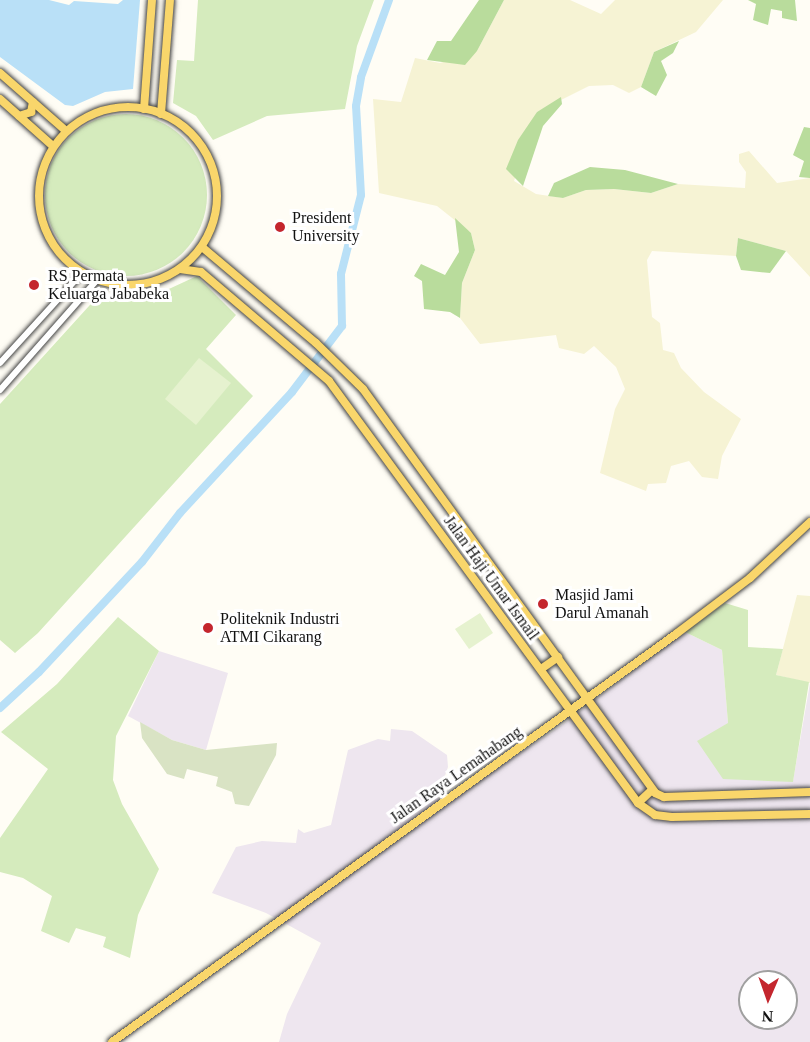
<!DOCTYPE html>
<html>
<head>
<meta charset="utf-8">
<style>
	body { margin:0 }
	#map { position:relative; width:810px; height:1042px; overflow:hidden; background:#fffdf5; font-family:Georgia,serif }
	div>[style] { position:absolute }
	[style*='--x'] { left:calc(var(--x)*1px); top:calc(var(--y)*1px); width:calc(var(--w)*1px); rotate:calc(var(--a)*1deg) }
	.industrial>* { inset:0; background:#eee6ef }
	.farmland>* { inset:0; background:#f6f3d4 }
	.green>* { inset:0; background:#d5ebbd }
	.round { border-radius:50% }
	.forest>* { inset:0; background:#b9dc9c }
	.cemetery>* { inset:0; background:#d9e3c4 }
	.pitch>* { inset:0; background:#e6f2cf }
	.water>* { inset:0; background:#b9e0f7 }
	.river>* { height:8px; margin:-4px; padding:0 4px; transform-origin:4px; border-radius:4px; background:#b9e0f7 }
	.roads { filter:drop-shadow(0 0 2px #444) drop-shadow(0 0 2px #444) }
	.minor>* { height:6px; margin:-3px; padding:0 3px; transform-origin:3px; border-radius:3px; background:#fff }
	.major>* { height:8px; margin:-4px; padding:0 4px; transform-origin:4px; border-radius:4px; background:#f9d66b }
	.major>.ring { margin:-4px; padding:0; box-sizing:content-box; background:none; border:8px solid #f9d66b; border-radius:50% }
	.dots>* { width:16px; height:16px; translate:-50% -50%; box-sizing:border-box; border:3px solid #fff; border-radius:50% }
	span { translate:-50% -50%; white-space:nowrap; text-align:center; line-height:1.15; -webkit-text-stroke:6px #fff; paint-order:stroke }
	.poi-label { font-size:16px; color:#111 }
	.left { translate:0 -50%; text-align:left }
	.street-label { font-size:16px; color:#111 }
	.north { position:absolute; left:738px; top:970px; width:60px; height:60px; box-sizing:border-box; background:#fff; border:2px solid #a0a0a0; border-radius:50%; rotate:182deg; font-size:16px; font-weight:700; line-height:24px; text-align:center; color:#111 }
	.north::after { content:''; display:block; margin:auto; width:21px; height:27px; background:#c4262e; clip-path:polygon(50% 0,100% 100%,50% 72%,0 100%) }
</style>
</head>
<body>
<div id="map">
	<div class="industrial">
		<i style="clip-path:polygon(evenodd,685px 632px,722px 650px,728px 723px,723px 778px,793px 781px,810px 683px,810px 1042px,279px 1042px,287px 1014px,321px 943px,266px 913px,212px 893px,236px 847px,262px 841px,296px 843px,298px 829px,304px 833px,331px 825px,348px 750px,378px 739px,390px 741px,391px 729px,412px 731px,447px 755px,448px 767px,438px 796px,440px 807px,559px 727px,685px 632px,750px 982px,786px 982px,786px 1018px,750px 1018px,750px 982px)"></i>
		<i style="clip-path:polygon(159px 651px,228px 673px,206px 750px,172px 740px,128px 716px)"></i>
	</div>
	<div class="farmland">
		<i style="clip-path:polygon(504px 0,570px 0,601px 14px,615px 0,723px 0,696px 32px,654px 52px,641px 87px,629px 93px,613px 85px,589px 86px,537px 112px,514px 181px,536px 194px,563px 198px,586px 190px,614px 189px,651px 193px,678px 184px,745px 188px,746px 172px,739px 162px,739px 154px,749px 151px,777px 183px,810px 178px,810px 277px,786px 251px,738px 238px,736px 256px,652px 251px,647px 260px,652px 317px,660px 323px,663px 350px,674px 353px,681px 368px,704px 392px,741px 419px,722px 456px,718px 479px,702px 477px,689px 461px,671px 466px,666px 483px,648px 484px,646px 491px,600px 473px,615px 409px,625px 389px,616px 367px,594px 346px,584px 354px,559px 348px,556px 335px,480px 344px,460px 318px,462px 283px,475px 250px,471px 233px,437px 206px,379px 193px,373px 99px,401px 102px,415px 58px,440px 63px,477px 51px)"></i>
		<i style="clip-path:polygon(797px 595px,810px 596px,810px 683px,776px 675px)"></i>
	</div>
	<div class="green">
		<i style="clip-path:polygon(198px 0,374px 0,357px 46px,345px 109px,267px 116px,213px 140px,196px 116px,173px 103px,177px 60px,194px 61px)"></i>
		<i class="round" style="left:45px;top:114px;width:162px;height:162px"></i>
		<i style="clip-path:polygon(197px 276px,236px 315px,206px 349px,253px 396px,38px 633px,15px 653px,0 640px,0 404px,99px 295px,112px 300px,145px 300px)"></i>
		<i style="clip-path:polygon(725px 603px,748px 610px,748px 647px,783px 649px,776px 675px,809px 682px,793px 782px,723px 779px,697px 741px,728px 723px,722px 650px,685px 632px)"></i>
		<i style="clip-path:polygon(118px 617px,159px 651px,116px 736px,113px 780px,122px 804px,159px 869px,138px 915px,130px 958px,103px 947px,106px 937px,76px 928px,69px 943px,41px 931px,52px 896px,23px 878px,0 872px,0 838px,48px 769px,1px 732px,57px 684px)"></i>
	</div>
	<div class="forest">
		<i style="clip-path:polygon(479px 0,504px 0,477px 51px,465px 65px,427px 60px,437px 41px,451px 41px)"></i>
		<i style="clip-path:polygon(748px 0,795px 0,797px 21px,782px 18px,782px 11px,771px 9px,768px 25px,753px 20px,756px 4px)"></i>
		<i style="clip-path:polygon(679px 41px,673px 53px,661px 61px,667px 75px,656px 96px,641px 87px,654px 52px)"></i>
		<i style="clip-path:polygon(561px 97px,562px 104px,543px 126px,523px 186px,506px 169px,518px 140px,537px 112px)"></i>
		<i style="clip-path:polygon(804px 127px,810px 128px,810px 178px,799px 177px,804px 161px,793px 155px)"></i>
		<i style="clip-path:polygon(590px 167px,625px 170px,678px 184px,651px 193px,614px 189px,586px 190px,563px 198px,548px 196px,554px 183px)"></i>
		<i style="clip-path:polygon(455px 218px,471px 233px,475px 250px,462px 283px,460px 318px,450px 312px,424px 309px,422px 281px,414px 276px,421px 264px,445px 275px,459px 252px)"></i>
		<i style="clip-path:polygon(738px 238px,786px 251px,770px 273px,741px 270px,736px 256px)"></i>
	</div>
	<div class="cemetery">
		<i style="clip-path:polygon(140px 722px,172px 740px,206px 750px,277px 743px,276px 755px,249px 806px,235px 804px,232px 792px,216px 786px,218px 777px,187px 769px,184px 779px,167px 774px,142px 738px)"></i>
	</div>
	<div class="pitch">
		<i style="clip-path:polygon(199px 358px,231px 383px,196px 425px,165px 399px)"></i>
		<i style="clip-path:polygon(480px 613px,493px 633px,469px 649px,455px 629px)"></i>
	</div>
	<div class="water">
		<i style="clip-path:polygon(0 0,49px 0,69px 5px,74px 1px,118px 4px,123px 0,140px 0,133px 89px,105px 92px,73px 106px,65px 105px,0 57px)"></i>
	</div>
	<div class="river">
		<i style="--x:0;--y:708;--w:53;--a:-42.7"></i>
		<i style="--x:39;--y:672;--w:151;--a:-46.9"></i>
		<i style="--x:142;--y:562;--w:62;--a:-52.2"></i>
		<i style="--x:180;--y:513;--w:165;--a:-47.2"></i>
		<i style="--x:292;--y:392;--w:83;--a:-52.9"></i>
		<i style="--x:342;--y:326;--w:52;--a:-91.1"></i>
		<i style="--x:341;--y:274;--w:81;--a:-75.8"></i>
		<i style="--x:361;--y:195;--w:89;--a:-93.2"></i>
		<i style="--x:356;--y:106;--w:29;--a:-80"></i>
		<i style="--x:361;--y:77;--w:82;--a:-70"></i>
	</div>
	<div class="roads">
		<div class="minor">
			<i style="--x:0;--y:363;--w:122;--a:-47.7"></i>
			<i style="--x:0;--y:390;--w:147;--a:-48.6"></i>
		</div>
		<div class="major">
			<i style="--x:0;--y:73;--w:88;--a:41.3"></i>
			<i style="--x:0;--y:99;--w:71;--a:41.6"></i>
			<i class="ring" style="left:39px;top:107px;width:170px;height:170px"></i>
			<i style="--x:144;--y:109;--w:109;--a:-85.8"></i>
			<i style="--x:161;--y:114;--w:114;--a:-85.5"></i>
			<i style="--x:19;--y:116;--w:13;--a:-18"></i>
			<i style="--x:31;--y:112;--w:10;--a:-79"></i>
			<i style="--x:202;--y:247;--w:149;--a:40.1"></i>
			<i style="--x:316;--y:343;--w:66;--a:44.4"></i>
			<i style="--x:363;--y:389;--w:498;--a:54.1"></i>
			<i style="--x:655;--y:793;--w:10;--a:24"></i>
			<i style="--x:664;--y:797;--w:146;--a:-2"></i>
			<i style="--x:180;--y:269;--w:21;--a:8"></i>
			<i style="--x:201;--y:272;--w:168;--a:40.4"></i>
			<i style="--x:329;--y:381;--w:523;--a:53.79"></i>
			<i style="--x:638;--y:803;--w:21;--a:35"></i>
			<i style="--x:655;--y:815;--w:17;--a:7"></i>
			<i style="--x:672;--y:817;--w:138;--a:-1.2"></i>
			<i style="--x:541;--y:669;--w:21;--a:-35"></i>
			<i style="--x:638;--y:803;--w:19;--a:-43"></i>
			<i style="--x:112;--y:1042;--w:696;--a:-35.88"></i>
			<i style="--x:676;--y:634;--w:93;--a:-37.1"></i>
			<i style="--x:750;--y:578;--w:82;--a:-43"></i>
		</div>
	</div>
	<div class="dots">
		<i style="left:280px;top:227px;background:#c4262e"></i>
		<i style="left:34px;top:285px;background:#c4262e"></i>
		<i style="left:543px;top:604px;background:#c4262e"></i>
		<i style="left:208px;top:628px;background:#c4262e"></i>
	</div>
	<div class="poi-label">
		<span class="left" style="left:292px;top:227px">President<br>University</span>
		<span class="left" style="left:48px;top:285px">RS Permata<br>Keluarga Jababeka</span>
		<span class="left" style="left:555px;top:604px">Masjid Jami<br>Darul Amanah</span>
		<span class="left" style="left:220px;top:628px">Politeknik Industri<br>ATMI Cikarang</span>
	</div>
	<div class="street-label">
		<span style="left:491px;top:578px;rotate:54deg">Jalan Haji Umar Ismail</span>
		<span style="left:456px;top:775px;rotate:-35deg">Jalan Raya Lemahabang</span>
	</div>
	<div class="north">N</div>
</div>
</body>
</html>
